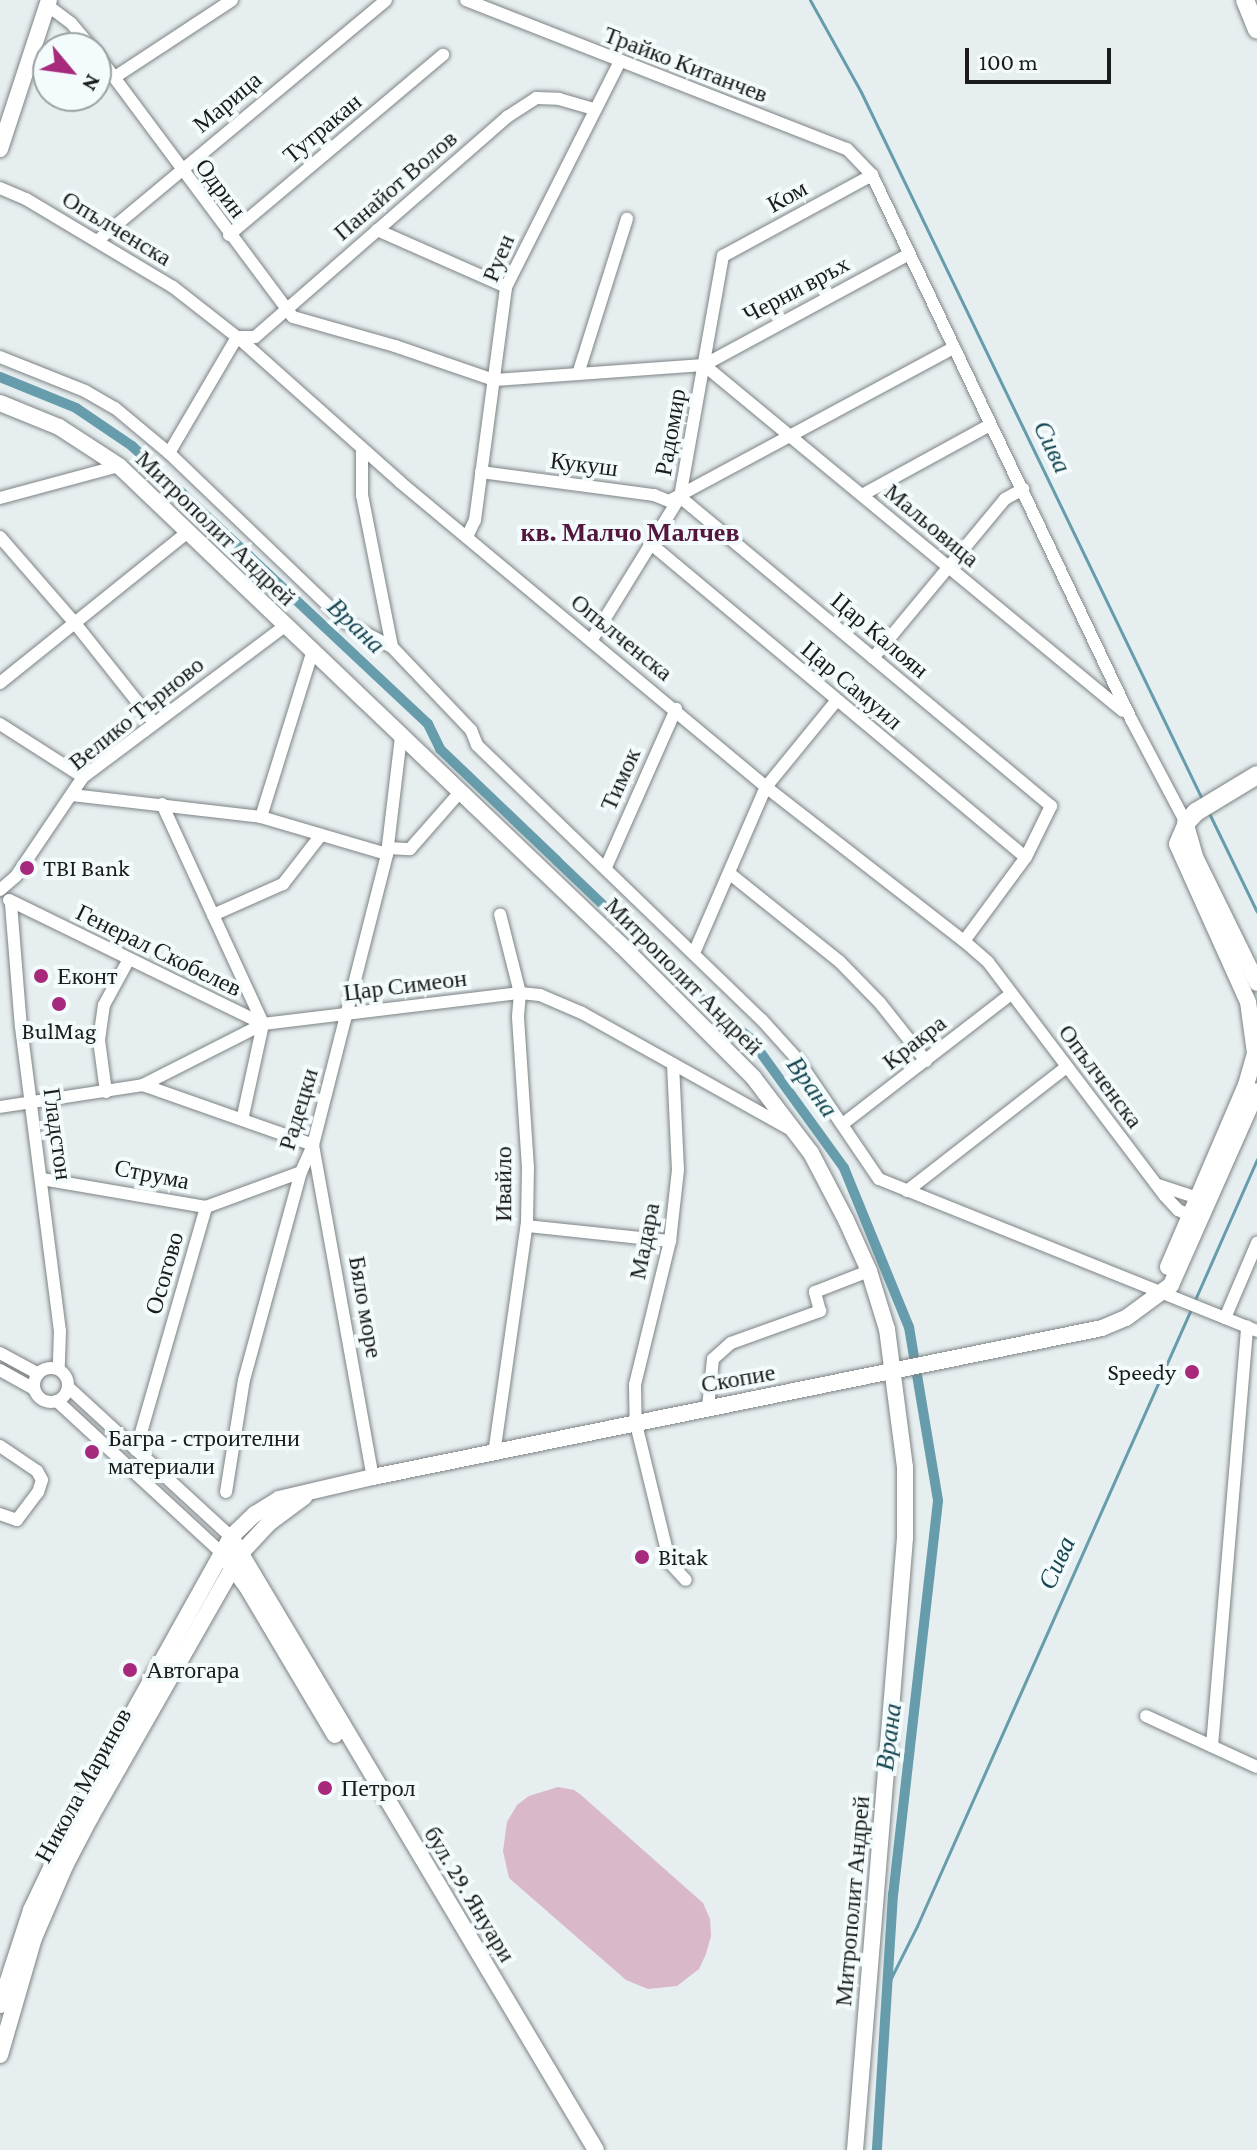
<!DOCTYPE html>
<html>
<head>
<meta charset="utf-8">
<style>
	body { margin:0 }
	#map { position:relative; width:1257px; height:2150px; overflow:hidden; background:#e7eef0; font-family:"Crimson Pro",serif }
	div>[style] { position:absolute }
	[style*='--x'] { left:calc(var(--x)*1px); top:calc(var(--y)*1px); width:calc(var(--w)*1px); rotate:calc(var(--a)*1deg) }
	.green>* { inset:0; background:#d8b8c9 }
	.stream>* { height:3px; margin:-1.5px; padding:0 1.5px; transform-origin:1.5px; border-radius:1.5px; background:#669cab }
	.canal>* { height:10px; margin:-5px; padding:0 5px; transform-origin:5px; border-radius:5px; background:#669cab }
	.roads { filter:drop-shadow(0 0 2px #7d8385) drop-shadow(0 0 2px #7d8385) }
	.street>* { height:12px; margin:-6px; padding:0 6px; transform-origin:6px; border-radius:6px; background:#fff }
	.street>.ring { margin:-6px; padding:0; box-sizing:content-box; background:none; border:12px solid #fff; border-radius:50% }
	.secondary>* { height:16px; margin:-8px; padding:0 8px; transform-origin:8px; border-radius:8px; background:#fff }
	.primary>* { height:18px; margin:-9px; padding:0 9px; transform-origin:9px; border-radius:9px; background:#fff }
	.dots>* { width:22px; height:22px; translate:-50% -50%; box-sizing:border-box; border:4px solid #f4fbfd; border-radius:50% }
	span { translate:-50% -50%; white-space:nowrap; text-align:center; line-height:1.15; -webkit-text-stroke:8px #f4fbfd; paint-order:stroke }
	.street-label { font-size:24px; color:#191b1c }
	.poi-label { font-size:24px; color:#191b1c }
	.left { translate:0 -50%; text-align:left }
	.right { translate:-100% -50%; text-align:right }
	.water-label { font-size:26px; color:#164752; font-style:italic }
	.neighbourhood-label { font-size:26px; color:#53173d; font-weight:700 }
	.north { position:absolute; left:32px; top:32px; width:80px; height:80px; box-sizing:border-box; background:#f4fbfd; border:2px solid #9ca1a3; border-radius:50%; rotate:119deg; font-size:22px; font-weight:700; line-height:32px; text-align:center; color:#191b1c }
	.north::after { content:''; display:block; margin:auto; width:28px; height:36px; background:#a6297b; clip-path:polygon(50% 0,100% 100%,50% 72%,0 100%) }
	.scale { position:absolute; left:965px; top:48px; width:146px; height:36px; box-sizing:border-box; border:4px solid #191b1c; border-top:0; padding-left:10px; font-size:24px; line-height:28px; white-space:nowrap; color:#191b1c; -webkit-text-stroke:6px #f4fbfd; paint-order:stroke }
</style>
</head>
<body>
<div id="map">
	<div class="green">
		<i style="clip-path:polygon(558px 1787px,574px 1790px,581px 1795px,703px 1903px,710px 1919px,711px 1936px,706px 1954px,699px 1969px,677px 1986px,648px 1989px,626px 1980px,509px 1878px,503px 1851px,507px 1822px,517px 1805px,529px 1796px)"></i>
	</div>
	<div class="stream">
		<i style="--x:810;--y:0;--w:105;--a:61"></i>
		<i style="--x:861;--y:92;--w:787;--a:64.25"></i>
		<i style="--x:1208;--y:811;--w:112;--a:64.1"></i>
		<i style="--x:1194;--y:1302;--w:156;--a:-66.2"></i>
		<i style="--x:889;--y:1982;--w:63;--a:-63.4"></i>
		<i style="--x:917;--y:1926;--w:675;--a:-66.05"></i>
	</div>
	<div class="canal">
		<i style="--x:0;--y:377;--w:82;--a:22.2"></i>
		<i style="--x:76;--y:408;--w:68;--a:34.2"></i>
		<i style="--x:132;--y:446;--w:406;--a:43.2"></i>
		<i style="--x:428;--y:724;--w:28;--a:64"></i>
		<i style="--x:440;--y:749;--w:162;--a:43.7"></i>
		<i style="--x:557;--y:861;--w:207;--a:43.6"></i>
		<i style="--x:707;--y:1004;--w:55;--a:38.3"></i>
		<i style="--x:750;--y:1038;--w:160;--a:54.1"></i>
		<i style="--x:844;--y:1168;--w:172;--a:67.8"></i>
		<i style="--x:909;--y:1327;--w:176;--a:80.5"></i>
		<i style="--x:938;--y:1501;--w:396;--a:96.5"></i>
		<i style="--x:893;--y:1894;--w:256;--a:93.6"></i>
	</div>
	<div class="roads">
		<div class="street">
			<i style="--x:466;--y:0;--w:409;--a:21.4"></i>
			<i style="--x:847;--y:149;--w:36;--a:46"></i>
			<i style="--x:872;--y:175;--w:603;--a:64.54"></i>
			<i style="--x:1131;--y:719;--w:118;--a:62.1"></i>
			<i style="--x:47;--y:5;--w:30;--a:37"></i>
			<i style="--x:71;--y:23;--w:33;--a:50"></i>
			<i style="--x:96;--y:53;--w:329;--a:53.3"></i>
			<i style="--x:293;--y:317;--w:106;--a:15.9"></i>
			<i style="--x:395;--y:346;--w:105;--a:19"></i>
			<i style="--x:494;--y:380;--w:211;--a:-4.1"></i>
			<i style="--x:704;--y:365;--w:233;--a:-28.4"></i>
			<i style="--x:115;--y:77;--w:140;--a:-33.3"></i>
			<i style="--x:0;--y:188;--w:28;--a:23"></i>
			<i style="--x:26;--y:199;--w:171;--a:30.9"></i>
			<i style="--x:173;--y:287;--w:88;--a:38"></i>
			<i style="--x:242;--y:341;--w:212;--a:41.7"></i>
			<i style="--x:400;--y:482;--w:476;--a:39.8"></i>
			<i style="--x:766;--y:787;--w:251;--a:37.9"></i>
			<i style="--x:964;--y:941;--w:32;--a:41"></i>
			<i style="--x:988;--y:962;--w:293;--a:52.9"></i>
			<i style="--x:1165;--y:1196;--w:19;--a:47"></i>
			<i style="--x:1178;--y:1210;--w:22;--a:24"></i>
			<i style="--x:377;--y:230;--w:141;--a:23.8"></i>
			<i style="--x:229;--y:235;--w:280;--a:-40.1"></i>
			<i style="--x:97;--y:241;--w:376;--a:-39.8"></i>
			<i style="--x:0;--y:357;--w:92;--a:21.8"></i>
			<i style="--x:85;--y:391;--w:34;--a:30"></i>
			<i style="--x:115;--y:408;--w:70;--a:39.8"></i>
			<i style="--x:169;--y:453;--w:134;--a:-59.6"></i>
			<i style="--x:237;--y:337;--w:18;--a:0"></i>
			<i style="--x:255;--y:337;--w:335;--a:-41.1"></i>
			<i style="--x:507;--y:117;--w:35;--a:-33"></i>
			<i style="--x:536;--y:98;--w:23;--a:2"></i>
			<i style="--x:559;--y:99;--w:37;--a:16"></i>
			<i style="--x:704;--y:365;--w:543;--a:39.55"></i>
			<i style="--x:578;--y:374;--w:163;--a:-72.5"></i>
			<i style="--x:362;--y:449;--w:46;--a:90"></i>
			<i style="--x:362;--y:495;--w:155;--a:78.8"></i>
			<i style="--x:169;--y:453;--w:245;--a:43.8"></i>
			<i style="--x:346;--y:623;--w:52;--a:27.6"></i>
			<i style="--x:392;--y:647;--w:115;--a:46.4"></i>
			<i style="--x:471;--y:730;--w:16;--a:68"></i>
			<i style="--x:477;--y:745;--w:396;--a:44"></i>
			<i style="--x:762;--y:1020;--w:54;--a:48"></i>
			<i style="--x:798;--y:1060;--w:144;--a:55.8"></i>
			<i style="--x:879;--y:1179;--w:407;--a:21.9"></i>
			<i style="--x:481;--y:472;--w:175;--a:7.6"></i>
			<i style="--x:654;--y:495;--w:16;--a:22"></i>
			<i style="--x:669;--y:501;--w:323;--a:-28.3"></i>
			<i style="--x:862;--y:495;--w:146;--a:-28.7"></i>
			<i style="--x:680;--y:497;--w:483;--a:39.8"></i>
			<i style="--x:1051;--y:806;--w:57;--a:116.1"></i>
			<i style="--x:1026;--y:857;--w:104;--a:126.4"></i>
			<i style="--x:0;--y:498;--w:123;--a:-15.1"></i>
			<i style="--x:0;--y:537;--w:113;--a:49"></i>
			<i style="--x:74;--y:622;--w:129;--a:51.6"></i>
			<i style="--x:467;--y:537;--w:19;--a:-65"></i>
			<i style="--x:475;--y:520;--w:235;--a:-82.4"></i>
			<i style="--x:506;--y:287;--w:253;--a:-63.2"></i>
			<i style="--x:651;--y:544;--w:488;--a:39.9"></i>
			<i style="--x:591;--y:641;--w:169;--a:-58.3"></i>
			<i style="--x:680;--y:497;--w:245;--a:-79.9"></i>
			<i style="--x:723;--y:256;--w:170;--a:-28.5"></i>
			<i style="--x:873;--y:658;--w:207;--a:-50.3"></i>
			<i style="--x:1005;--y:499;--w:21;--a:-29"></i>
			<i style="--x:0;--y:683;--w:241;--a:-38.8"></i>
			<i style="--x:0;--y:724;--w:98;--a:32.6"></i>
			<i style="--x:72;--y:795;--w:190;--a:6.6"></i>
			<i style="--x:261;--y:817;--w:131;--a:16.4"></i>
			<i style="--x:162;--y:804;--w:242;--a:65.3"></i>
			<i style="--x:263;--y:1024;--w:98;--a:102.3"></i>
			<i style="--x:261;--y:817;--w:172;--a:-72.7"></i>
			<i style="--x:388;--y:848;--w:22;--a:3"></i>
			<i style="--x:410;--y:849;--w:76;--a:-48.7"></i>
			<i style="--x:606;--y:867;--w:173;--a:-66.1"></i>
			<i style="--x:729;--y:873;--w:142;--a:38.7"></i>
			<i style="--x:840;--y:962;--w:57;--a:45.7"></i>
			<i style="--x:880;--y:1003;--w:74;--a:51.6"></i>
			<i style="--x:0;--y:890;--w:21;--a:-41"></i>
			<i style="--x:16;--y:876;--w:120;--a:-55.9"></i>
			<i style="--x:83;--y:777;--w:252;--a:-36.8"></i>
			<i style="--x:9;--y:900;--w:283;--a:26"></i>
			<i style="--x:11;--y:904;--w:123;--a:85.4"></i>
			<i style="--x:21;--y:1027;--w:306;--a:82.7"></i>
			<i style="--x:60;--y:1331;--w:38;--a:92"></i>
			<i style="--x:213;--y:915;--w:77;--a:-23.9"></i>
			<i style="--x:283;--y:884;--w:62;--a:-52.2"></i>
			<i style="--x:694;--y:953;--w:181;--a:-66.6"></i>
			<i style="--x:766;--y:787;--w:112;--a:-50.8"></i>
			<i style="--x:673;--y:1064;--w:106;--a:87.3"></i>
			<i style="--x:678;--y:1170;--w:71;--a:96.4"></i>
			<i style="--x:670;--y:1241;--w:148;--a:103.7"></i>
			<i style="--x:635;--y:1385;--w:39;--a:89"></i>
			<i style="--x:636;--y:1424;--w:143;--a:76.3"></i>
			<i style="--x:670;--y:1563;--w:23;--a:47"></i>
			<i style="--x:143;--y:1085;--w:180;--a:19.4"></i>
			<i style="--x:313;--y:1145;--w:337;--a:79.8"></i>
			<i style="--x:106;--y:1092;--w:52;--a:-97.7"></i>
			<i style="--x:99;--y:1040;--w:35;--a:-82"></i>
			<i style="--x:104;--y:1005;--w:52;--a:-61.5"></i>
			<i style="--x:0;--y:1107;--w:145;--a:-8.7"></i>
			<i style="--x:143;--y:1085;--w:135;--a:-26.9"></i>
			<i style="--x:263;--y:1024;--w:259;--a:-6.9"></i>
			<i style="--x:520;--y:993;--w:20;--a:6"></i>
			<i style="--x:540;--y:995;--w:46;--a:23.2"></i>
			<i style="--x:582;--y:1013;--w:240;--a:29.2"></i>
			<i style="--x:844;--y:1123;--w:211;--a:-37.7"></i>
			<i style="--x:42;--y:1179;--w:166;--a:9.7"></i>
			<i style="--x:1158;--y:1185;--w:48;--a:18.1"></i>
			<i style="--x:907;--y:1191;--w:202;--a:-37.9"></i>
			<i style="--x:527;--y:1226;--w:144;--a:6"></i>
			<i style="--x:1225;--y:1318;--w:82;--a:-66.9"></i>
			<i style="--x:0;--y:1353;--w:42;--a:28.4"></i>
			<i class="ring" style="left:34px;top:1368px;width:22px;height:22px"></i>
			<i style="--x:0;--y:1370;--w:39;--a:29"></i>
			<i style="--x:68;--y:1387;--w:222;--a:42.6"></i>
			<i style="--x:57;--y:1401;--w:224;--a:42.7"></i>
			<i style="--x:708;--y:1407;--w:48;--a:-84.1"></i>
			<i style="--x:713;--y:1359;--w:24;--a:-42"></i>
			<i style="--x:731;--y:1343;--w:95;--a:-19.8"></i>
			<i style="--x:820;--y:1311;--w:20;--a:-105"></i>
			<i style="--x:815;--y:1292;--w:58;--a:-21.3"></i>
			<i style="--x:0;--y:1446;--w:45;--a:34"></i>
			<i style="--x:37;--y:1471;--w:10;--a:61"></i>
			<i style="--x:42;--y:1480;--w:13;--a:108"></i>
			<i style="--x:38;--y:1492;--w:35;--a:127"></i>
			<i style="--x:17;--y:1520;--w:18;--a:-161"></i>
			<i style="--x:136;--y:1450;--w:253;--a:-73.9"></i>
			<i style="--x:206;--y:1207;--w:101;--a:-20.2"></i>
			<i style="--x:494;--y:1454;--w:233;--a:-81.9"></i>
			<i style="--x:527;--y:1223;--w:55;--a:-89"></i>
			<i style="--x:528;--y:1168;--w:152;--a:-93.8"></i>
			<i style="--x:518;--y:1016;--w:23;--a:-85"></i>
			<i style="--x:520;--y:993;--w:81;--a:-104.2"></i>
			<i style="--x:226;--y:1492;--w:113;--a:-80.9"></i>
			<i style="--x:244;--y:1380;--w:216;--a:-74.7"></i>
			<i style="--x:301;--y:1172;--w:30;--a:-66"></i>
			<i style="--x:313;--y:1145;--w:300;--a:-75.7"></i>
			<i style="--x:387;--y:854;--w:119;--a:-83.2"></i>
			<i style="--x:1146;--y:1716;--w:122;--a:24.7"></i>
			<i style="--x:1212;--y:1746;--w:421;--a:-85.2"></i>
		</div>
		<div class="secondary">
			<i style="--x:0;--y:149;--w:157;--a:-71.8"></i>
			<i style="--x:0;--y:403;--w:64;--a:22.1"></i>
			<i style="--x:59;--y:427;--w:72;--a:33"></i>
			<i style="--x:119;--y:466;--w:694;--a:43.66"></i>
			<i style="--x:621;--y:945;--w:187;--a:45"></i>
			<i style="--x:753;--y:1077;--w:96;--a:52.7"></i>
			<i style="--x:811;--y:1153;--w:76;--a:62.4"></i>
			<i style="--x:846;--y:1220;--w:56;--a:65.7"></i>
			<i style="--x:869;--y:1271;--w:61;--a:72.8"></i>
			<i style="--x:887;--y:1329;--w:139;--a:82.6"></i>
			<i style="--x:905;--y:1467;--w:71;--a:90"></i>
			<i style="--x:905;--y:1538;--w:614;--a:94.67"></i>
			<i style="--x:1186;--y:825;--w:35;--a:74"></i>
			<i style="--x:1196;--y:859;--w:138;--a:63.8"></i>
			<i style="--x:1168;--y:1267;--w:198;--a:-66.8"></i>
			<i style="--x:1246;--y:1085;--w:33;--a:-74"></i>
			<i style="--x:1255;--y:1053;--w:51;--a:-97.8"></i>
			<i style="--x:1248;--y:1002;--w:173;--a:-114.2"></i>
			<i style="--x:1177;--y:844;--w:23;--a:-67"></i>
			<i style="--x:231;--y:1537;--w:713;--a:59.23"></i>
			<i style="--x:222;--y:1553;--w:42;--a:53.7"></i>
			<i style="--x:247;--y:1587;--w:172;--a:59.3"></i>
			<i style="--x:0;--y:2005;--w:100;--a:-71.9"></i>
			<i style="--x:31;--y:1910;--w:111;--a:-64.4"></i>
			<i style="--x:79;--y:1810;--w:312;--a:-60.9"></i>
			<i style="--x:231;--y:1537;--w:33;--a:-44"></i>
			<i style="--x:255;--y:1514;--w:28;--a:-32"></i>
			<i style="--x:279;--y:1499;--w:97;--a:-13.2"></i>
			<i style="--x:373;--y:1477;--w:744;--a:-11.55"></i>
			<i style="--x:1102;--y:1328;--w:26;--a:-23"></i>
			<i style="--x:1126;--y:1318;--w:56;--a:-36.3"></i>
			<i style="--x:1171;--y:1285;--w:212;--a:-66.1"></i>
			<i style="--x:0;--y:2055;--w:122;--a:-73.8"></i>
			<i style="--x:34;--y:1938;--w:78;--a:-66.7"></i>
			<i style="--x:65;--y:1866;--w:54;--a:-62.5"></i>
			<i style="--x:90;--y:1818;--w:306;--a:-60.3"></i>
			<i style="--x:242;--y:1552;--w:40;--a:-47"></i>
			<i style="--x:269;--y:1523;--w:44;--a:-36.6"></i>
		</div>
		<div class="primary">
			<i style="--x:1245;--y:0;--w:32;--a:68"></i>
			<i style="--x:1186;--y:823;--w:15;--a:-48"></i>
			<i style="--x:1196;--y:812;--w:71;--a:-31.2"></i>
		</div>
	</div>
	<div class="dots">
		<i style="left:27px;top:868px;background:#a6297b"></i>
		<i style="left:41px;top:976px;background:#a6297b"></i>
		<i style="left:59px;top:1004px;background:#a6297b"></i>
		<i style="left:1192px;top:1372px;background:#a6297b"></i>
		<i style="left:92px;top:1452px;background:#a6297b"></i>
		<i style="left:642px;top:1557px;background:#a6297b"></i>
		<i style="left:130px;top:1670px;background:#a6297b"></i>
		<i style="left:325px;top:1788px;background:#a6297b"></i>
	</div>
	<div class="street-label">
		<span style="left:686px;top:64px;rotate:21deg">Трайко Китанчев</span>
		<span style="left:227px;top:102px;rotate:-40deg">Марица</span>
		<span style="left:322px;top:128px;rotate:-40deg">Тутракан</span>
		<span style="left:395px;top:185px;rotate:-41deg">Панайот Волов</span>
		<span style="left:221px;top:188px;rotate:53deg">Одрин</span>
		<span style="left:787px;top:196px;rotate:-29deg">Ком</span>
		<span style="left:117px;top:228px;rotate:31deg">Опълченска</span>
		<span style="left:498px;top:258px;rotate:-68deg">Руен</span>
		<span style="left:796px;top:289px;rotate:-28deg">Черни връх</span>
		<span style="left:670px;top:432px;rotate:-80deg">Радомир</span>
		<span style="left:584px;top:464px;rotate:7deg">Кукуш</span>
		<span style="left:932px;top:525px;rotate:40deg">Мальовица</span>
		<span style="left:216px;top:528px;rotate:44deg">Митрополит Андрей</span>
		<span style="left:880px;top:635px;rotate:40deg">Цар Калоян</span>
		<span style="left:622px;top:637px;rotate:39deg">Опълченска</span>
		<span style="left:852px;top:685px;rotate:40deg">Цар Самуил</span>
		<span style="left:136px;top:713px;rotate:-39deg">Велико Търново</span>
		<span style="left:620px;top:779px;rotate:-66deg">Тимок</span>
		<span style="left:159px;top:950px;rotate:26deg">Генерал Скобелев</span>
		<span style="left:684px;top:976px;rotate:45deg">Митрополит Андрей</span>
		<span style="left:405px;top:985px;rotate:-7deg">Цар Симеон</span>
		<span style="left:914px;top:1042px;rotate:-38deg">Кракра</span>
		<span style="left:1101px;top:1076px;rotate:53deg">Опълченска</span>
		<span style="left:298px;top:1109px;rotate:-73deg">Радецки</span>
		<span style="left:58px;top:1134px;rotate:82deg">Гладстон</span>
		<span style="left:152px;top:1174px;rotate:11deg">Струма</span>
		<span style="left:503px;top:1184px;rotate:-90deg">Ивайло</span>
		<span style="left:644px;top:1241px;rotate:-79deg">Мадара</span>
		<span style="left:164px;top:1273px;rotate:-74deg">Осогово</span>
		<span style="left:366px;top:1307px;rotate:80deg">Бяло море</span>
		<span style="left:738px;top:1378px;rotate:-10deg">Скопие</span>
		<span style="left:83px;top:1785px;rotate:-61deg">Никола Маринов</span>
		<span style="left:470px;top:1894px;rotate:59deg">бул. 29. Януари</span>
		<span style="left:852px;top:1901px;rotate:-85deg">Митрополит Андрей</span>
	</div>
	<div class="poi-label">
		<span class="left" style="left:43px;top:868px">TBI Bank</span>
		<span class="left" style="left:57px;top:976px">Еконт</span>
		<span style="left:59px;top:1031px">BulMag</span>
		<span class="right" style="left:1176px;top:1372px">Speedy</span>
		<span class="left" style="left:108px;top:1452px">Багра - строителни<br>материали</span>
		<span class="left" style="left:658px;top:1557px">Bitak</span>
		<span class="left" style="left:146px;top:1670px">Автогара</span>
		<span class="left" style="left:341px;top:1788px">Петрол</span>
	</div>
	<div class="water-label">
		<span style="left:1052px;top:447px;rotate:64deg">Сива</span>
		<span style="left:356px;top:626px;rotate:43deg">Врана</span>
		<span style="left:812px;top:1087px;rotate:54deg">Врана</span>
		<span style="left:1057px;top:1563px;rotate:-66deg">Сива</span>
		<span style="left:889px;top:1737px;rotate:-83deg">Врана</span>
	</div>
	<div class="neighbourhood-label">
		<span style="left:630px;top:533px">кв. Малчо Малчев</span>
	</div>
	<div class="north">N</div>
	<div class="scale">100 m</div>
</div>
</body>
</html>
